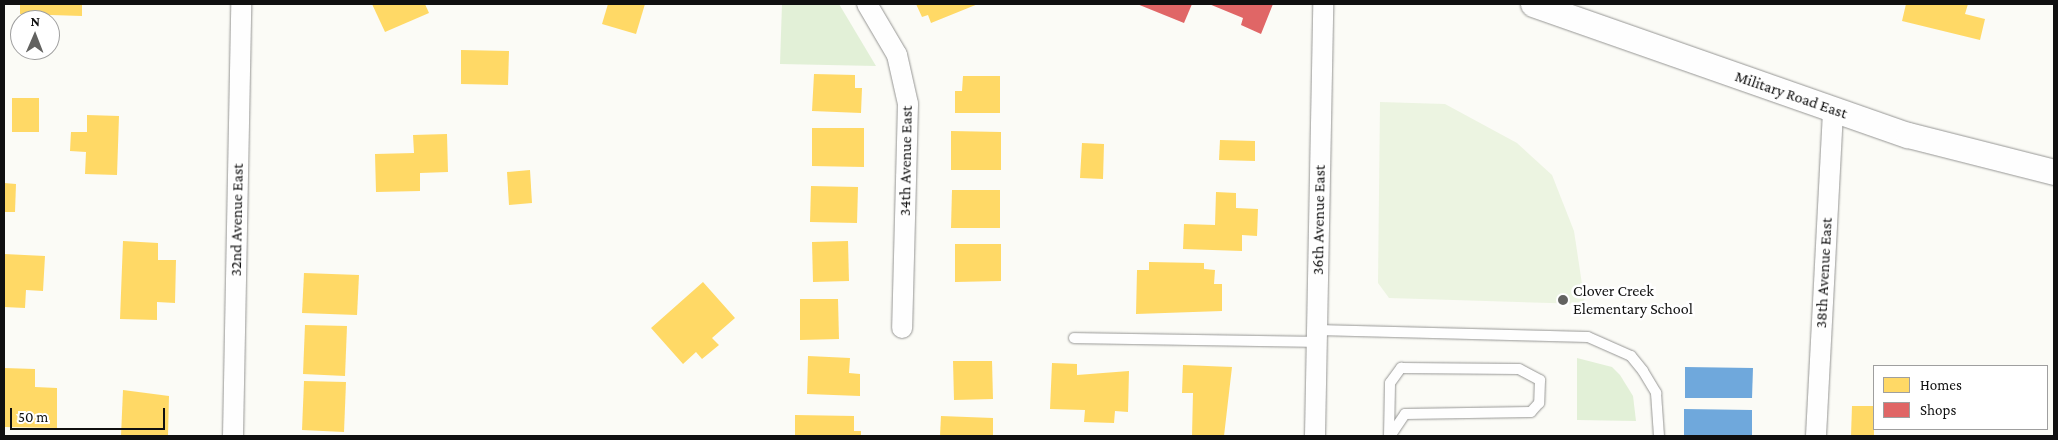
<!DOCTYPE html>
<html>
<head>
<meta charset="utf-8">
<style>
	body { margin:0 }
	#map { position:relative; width:2058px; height:440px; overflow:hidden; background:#fbfbf6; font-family:"Crimson Pro",serif }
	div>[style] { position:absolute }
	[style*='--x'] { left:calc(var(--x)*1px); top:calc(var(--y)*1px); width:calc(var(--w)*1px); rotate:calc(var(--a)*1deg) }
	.green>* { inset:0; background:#e2f0d7 }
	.pitch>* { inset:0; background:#ecf4e1 }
	.homes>* { inset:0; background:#ffd966 }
	.shops>* { inset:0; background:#e06666 }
	.schools>* { inset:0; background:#6fa8dc }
	.roads { filter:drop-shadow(0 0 1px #969694) drop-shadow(0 0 1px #969694) }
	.service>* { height:10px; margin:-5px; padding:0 5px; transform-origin:5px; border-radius:5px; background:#fefefe }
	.minor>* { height:20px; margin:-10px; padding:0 10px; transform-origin:10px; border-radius:10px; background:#fefefe }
	.tertiary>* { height:25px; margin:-12.5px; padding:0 12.5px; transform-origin:12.5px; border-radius:12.5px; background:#fefefe }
	.dots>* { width:14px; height:14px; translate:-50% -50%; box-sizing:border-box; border:2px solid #fff; border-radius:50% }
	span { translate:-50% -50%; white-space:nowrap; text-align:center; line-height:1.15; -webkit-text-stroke:5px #fff; paint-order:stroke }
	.street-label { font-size:16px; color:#101010 }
	.poi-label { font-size:16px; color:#101010 }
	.left { translate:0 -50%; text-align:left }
	.frame { position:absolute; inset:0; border:5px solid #101010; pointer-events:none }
	.legend { position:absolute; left:1873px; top:365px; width:175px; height:65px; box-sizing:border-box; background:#fff; border:1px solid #9f9f9f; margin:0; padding:6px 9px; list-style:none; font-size:15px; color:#101010 }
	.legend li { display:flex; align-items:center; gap:10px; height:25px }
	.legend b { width:25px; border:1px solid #9f9f9f }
	.north { position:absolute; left:10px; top:10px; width:50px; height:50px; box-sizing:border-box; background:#fff; border:1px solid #9f9f9f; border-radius:50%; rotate:1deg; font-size:14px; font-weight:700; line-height:20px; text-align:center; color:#101010 }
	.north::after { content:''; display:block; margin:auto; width:18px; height:22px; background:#626260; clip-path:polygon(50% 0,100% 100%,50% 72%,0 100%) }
	.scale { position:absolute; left:10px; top:408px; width:155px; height:22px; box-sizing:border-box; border:2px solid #101010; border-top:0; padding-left:6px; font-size:15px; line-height:18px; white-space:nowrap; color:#101010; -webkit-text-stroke:4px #fff; paint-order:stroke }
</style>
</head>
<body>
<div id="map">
	<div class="green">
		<i style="clip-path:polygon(782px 4px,839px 4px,876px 66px,780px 64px)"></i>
		<i style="clip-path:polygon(1577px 358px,1612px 367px,1620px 375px,1633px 396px,1636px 421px,1577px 420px)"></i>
	</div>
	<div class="pitch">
		<i style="clip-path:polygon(1380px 102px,1445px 104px,1517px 143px,1552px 175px,1574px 231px,1585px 304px,1389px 298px,1378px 283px)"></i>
	</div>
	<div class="homes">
		<i style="clip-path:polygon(20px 4px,82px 4px,82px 16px,20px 14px)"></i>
		<i style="clip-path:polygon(372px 4px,425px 4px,429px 13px,385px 32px)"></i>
		<i style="clip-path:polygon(608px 4px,645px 4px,636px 34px,602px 24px)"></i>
		<i style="clip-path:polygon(916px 4px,978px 4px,931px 23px,928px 15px,922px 17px)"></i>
		<i style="clip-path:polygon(1906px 4px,1968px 4px,1965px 14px,1985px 19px,1980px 40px,1902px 21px)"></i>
		<i style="clip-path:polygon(461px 50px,509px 51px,508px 85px,461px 84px)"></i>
		<i style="clip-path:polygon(814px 74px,855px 75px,855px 88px,862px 88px,861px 113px,812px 111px)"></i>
		<i style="clip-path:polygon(963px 76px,1000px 76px,1000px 113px,955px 113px,955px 91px,962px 91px)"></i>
		<i style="clip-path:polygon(12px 98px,39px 98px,39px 132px,12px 132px)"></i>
		<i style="clip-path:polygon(87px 115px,119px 116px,117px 175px,85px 174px,86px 152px,70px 151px,71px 132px,87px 132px)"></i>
		<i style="clip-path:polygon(812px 128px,864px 128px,864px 167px,812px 166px)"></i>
		<i style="clip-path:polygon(951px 131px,1001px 132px,1001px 170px,951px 170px)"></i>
		<i style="clip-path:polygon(447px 134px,448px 172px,420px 173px,420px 191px,376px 192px,375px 154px,414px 153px,413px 135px)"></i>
		<i style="clip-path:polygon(1220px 140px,1255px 141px,1255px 161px,1219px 160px)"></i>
		<i style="clip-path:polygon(1082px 143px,1104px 144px,1103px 179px,1080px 178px)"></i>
		<i style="clip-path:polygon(530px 170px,532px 203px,509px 205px,507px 172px)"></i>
		<i style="clip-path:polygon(4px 183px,16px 184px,15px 212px,4px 212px)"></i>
		<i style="clip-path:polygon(811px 186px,858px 187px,857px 223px,810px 222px)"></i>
		<i style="clip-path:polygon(952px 190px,1000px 190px,1000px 228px,951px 228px)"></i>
		<i style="clip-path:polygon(1216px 192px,1236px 193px,1236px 208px,1258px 209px,1257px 236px,1242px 235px,1242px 251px,1183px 249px,1184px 224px,1215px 225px)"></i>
		<i style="clip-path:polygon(123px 241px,158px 243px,158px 260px,176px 260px,175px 303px,157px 302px,157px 320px,120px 319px)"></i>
		<i style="clip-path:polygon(848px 241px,849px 281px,813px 282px,812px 242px)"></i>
		<i style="clip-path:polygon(955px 244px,1001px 244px,1001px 281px,955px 282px)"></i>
		<i style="clip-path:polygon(4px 254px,45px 256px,43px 291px,26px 290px,25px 308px,4px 307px)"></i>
		<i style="clip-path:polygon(1149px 262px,1204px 263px,1204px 269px,1215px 270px,1214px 284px,1222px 284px,1222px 311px,1136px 314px,1137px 270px,1149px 270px)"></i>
		<i style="clip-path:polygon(304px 273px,359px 275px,357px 315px,302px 313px)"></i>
		<i style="clip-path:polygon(703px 282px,735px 318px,712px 338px,719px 345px,702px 359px,696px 352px,683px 364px,651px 328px)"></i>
		<i style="clip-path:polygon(800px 299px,838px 299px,839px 339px,800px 340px)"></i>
		<i style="clip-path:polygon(305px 325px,347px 326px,345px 376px,303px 374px)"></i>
		<i style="clip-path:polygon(808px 356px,850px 358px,849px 373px,860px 374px,860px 396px,807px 394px)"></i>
		<i style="clip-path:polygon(953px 361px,992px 361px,993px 399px,954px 400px)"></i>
		<i style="clip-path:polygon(1052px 363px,1077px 364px,1077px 375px,1129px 371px,1128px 412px,1115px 411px,1114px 423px,1084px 422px,1085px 410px,1050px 409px)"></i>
		<i style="clip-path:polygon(1183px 365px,1232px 367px,1224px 436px,1192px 436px,1193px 393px,1182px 393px)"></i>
		<i style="clip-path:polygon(4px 368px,35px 369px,35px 387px,57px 388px,57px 428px,4px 427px)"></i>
		<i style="clip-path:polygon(304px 381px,346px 382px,344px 432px,302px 430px)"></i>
		<i style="clip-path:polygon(123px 390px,169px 396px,168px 436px,121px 436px)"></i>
		<i style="clip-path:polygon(1852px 406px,1874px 406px,1874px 436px,1851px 436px)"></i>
		<i style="clip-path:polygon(795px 415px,854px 416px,854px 431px,861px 431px,861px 436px,795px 436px)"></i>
		<i style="clip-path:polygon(941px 416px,993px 418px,993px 436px,940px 436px)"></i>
	</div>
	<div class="shops">
		<i style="clip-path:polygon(1137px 4px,1192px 4px,1184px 23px)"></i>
		<i style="clip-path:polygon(1209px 4px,1273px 4px,1261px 34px,1241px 25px,1243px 18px)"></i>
	</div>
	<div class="schools">
		<i style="clip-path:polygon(1685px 367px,1753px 368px,1752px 398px,1685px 398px)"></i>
		<i style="clip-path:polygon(1684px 409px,1752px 410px,1752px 436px,1684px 436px)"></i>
	</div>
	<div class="roads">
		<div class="service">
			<i style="--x:1317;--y:330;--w:271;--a:1.5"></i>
			<i style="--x:1588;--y:337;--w:47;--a:23.8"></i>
			<i style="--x:1631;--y:356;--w:19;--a:51"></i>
			<i style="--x:1643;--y:371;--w:26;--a:59"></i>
			<i style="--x:1656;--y:393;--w:43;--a:86"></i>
			<i style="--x:1074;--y:338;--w:243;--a:0.9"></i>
			<i style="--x:1389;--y:436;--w:53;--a:-88.9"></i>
			<i style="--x:1390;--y:383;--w:19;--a:-54"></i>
			<i style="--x:1401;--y:368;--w:118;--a:0.5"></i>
			<i style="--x:1519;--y:369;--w:24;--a:28"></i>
			<i style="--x:1540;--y:380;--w:23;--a:92"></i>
			<i style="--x:1539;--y:403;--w:12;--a:132"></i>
			<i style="--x:1531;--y:412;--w:126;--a:179.1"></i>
			<i style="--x:1405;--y:414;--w:27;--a:124"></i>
		</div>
		<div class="minor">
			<i style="--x:867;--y:4;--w:59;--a:59.5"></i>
			<i style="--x:897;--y:55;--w:50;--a:77.3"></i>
			<i style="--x:908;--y:104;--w:224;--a:91.5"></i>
			<i style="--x:233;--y:436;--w:432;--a:-88.9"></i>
			<i style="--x:1315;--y:436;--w:432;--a:-88.9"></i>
			<i style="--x:1816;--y:436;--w:327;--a:-87"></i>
		</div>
		<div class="tertiary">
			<i style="--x:1533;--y:4;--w:397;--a:19.3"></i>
			<i style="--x:1908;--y:135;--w:151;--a:14.2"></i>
		</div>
	</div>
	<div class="dots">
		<i style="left:1563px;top:300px;background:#626260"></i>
	</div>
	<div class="street-label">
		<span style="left:1791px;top:95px;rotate:19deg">Military Road East</span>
		<span style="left:906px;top:161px;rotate:-89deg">34th Avenue East</span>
		<span style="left:237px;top:220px;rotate:-89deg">32nd Avenue East</span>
		<span style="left:1319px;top:220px;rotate:-89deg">36th Avenue East</span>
		<span style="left:1824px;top:273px;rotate:-87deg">38th Avenue East</span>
	</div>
	<div class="poi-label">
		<span class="left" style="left:1573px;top:300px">Clover Creek<br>Elementary School</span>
	</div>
	<div class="frame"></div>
	<ul class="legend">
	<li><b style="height:14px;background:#ffd966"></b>Homes</li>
	<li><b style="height:14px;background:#e06666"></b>Shops</li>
	</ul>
	<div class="north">N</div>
	<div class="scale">50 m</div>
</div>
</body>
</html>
